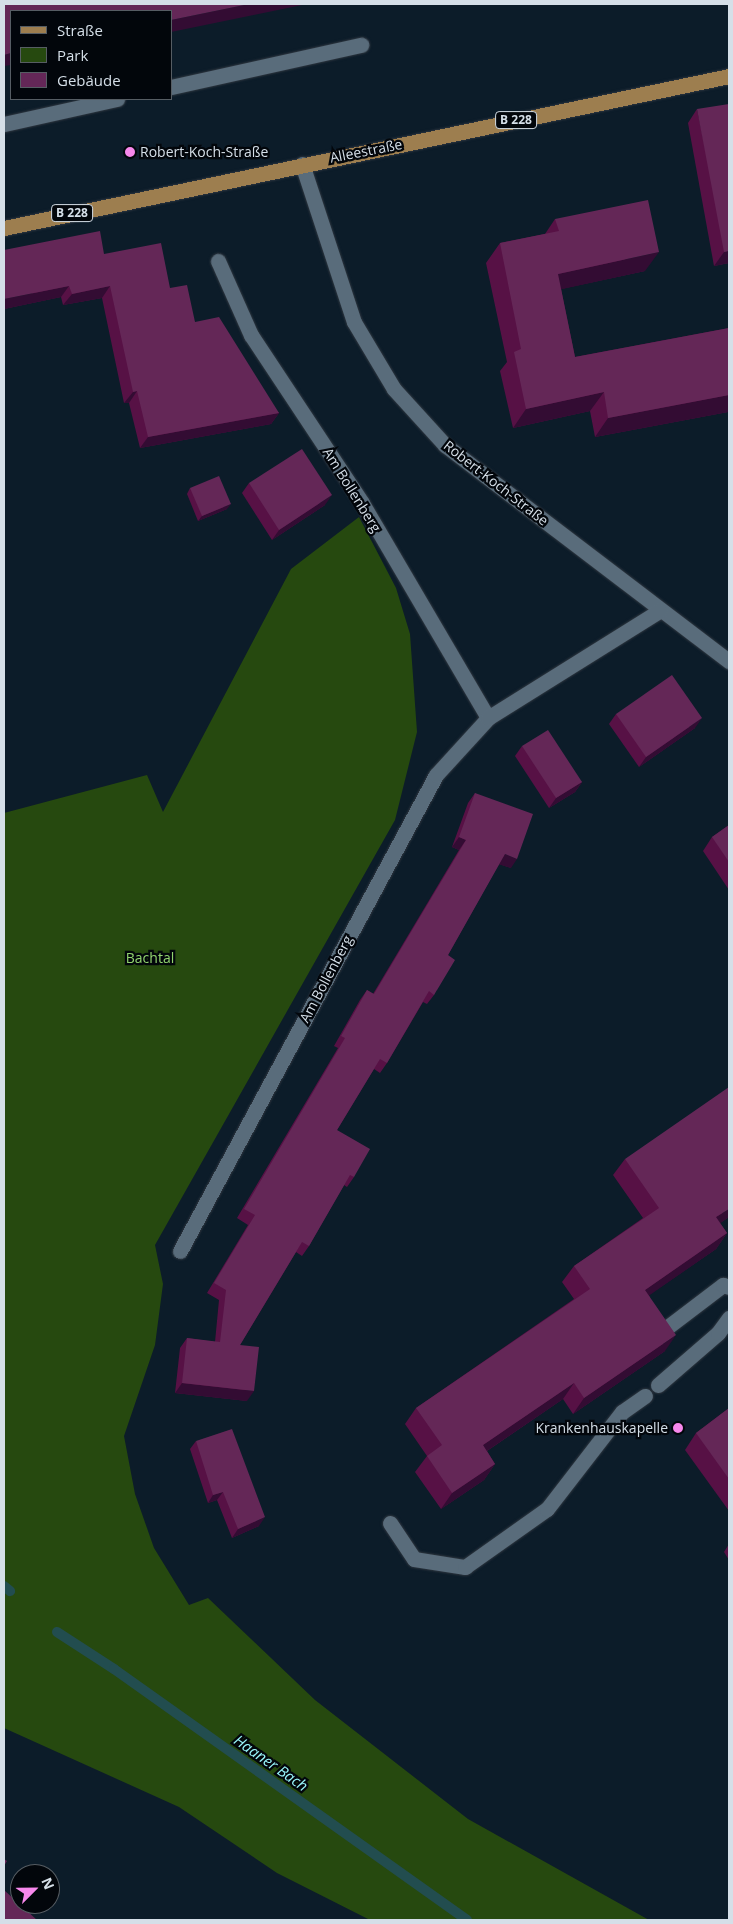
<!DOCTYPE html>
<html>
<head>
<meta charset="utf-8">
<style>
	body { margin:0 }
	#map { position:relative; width:733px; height:1924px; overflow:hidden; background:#0c1c29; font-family:"Open Sans",sans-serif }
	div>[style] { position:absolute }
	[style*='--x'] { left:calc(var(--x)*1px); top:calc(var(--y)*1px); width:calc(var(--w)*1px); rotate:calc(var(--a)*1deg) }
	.green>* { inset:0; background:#26490f }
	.stream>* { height:10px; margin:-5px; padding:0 5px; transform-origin:5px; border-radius:5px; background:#224d4f }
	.roads { filter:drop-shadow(0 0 1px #2f3740) drop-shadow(0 0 1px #2f3740) }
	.lane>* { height:15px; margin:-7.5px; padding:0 7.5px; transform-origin:7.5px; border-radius:7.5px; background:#596c7b }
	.street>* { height:15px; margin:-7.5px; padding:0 7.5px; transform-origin:7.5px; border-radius:7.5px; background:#596c7b }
	.primary>* { height:15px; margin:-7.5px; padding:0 7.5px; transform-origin:7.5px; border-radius:7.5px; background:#9d7e4f }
	.wall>* { inset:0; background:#571145 }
	.shaded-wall>* { inset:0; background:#330c33 }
	.building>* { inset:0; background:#642757 }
	.dots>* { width:14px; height:14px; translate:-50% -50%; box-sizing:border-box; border:2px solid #02060b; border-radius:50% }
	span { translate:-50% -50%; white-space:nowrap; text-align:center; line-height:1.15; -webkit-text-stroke:4.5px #02060b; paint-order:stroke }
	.shield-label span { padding:1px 4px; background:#02060b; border:1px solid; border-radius:4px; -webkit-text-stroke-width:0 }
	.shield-label { font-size:12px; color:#d5dfe8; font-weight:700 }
	.street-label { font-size:14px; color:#d5dfe8 }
	.poi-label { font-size:14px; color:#d5dfe8 }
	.left { translate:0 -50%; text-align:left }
	.right { translate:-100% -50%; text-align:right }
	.park-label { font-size:14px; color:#92d46f }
	.water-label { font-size:15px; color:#99f7fb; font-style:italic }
	.frame { position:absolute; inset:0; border:5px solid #d5dfe8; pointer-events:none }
	.legend { position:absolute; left:10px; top:10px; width:162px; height:90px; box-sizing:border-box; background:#02060b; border:1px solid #565d63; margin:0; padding:6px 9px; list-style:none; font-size:15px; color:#d5dfe8 }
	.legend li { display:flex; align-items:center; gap:10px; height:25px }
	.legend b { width:25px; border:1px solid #565d63 }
	.north { position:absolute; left:10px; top:1864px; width:50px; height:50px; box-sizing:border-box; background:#02060b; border:1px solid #565d63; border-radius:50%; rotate:67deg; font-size:14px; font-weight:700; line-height:20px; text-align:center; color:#d5dfe8 }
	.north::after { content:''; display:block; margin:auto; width:18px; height:22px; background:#f788ec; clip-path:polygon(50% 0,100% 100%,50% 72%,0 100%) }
</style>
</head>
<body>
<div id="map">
	<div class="green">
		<i style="clip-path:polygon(359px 517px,396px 588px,410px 634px,417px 732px,395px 820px,155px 1245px,163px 1284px,155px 1345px,124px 1436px,135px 1494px,154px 1548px,189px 1605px,208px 1598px,315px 1700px,468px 1819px,649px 1920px,370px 1920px,277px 1873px,179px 1807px,4px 1728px,4px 813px,147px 775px,163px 812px,291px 569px)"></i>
	</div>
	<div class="stream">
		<i style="--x:4;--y:1586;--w:8;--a:40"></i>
		<i style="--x:57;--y:1632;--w:68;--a:33"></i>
		<i style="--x:114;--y:1669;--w:433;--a:35.4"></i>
	</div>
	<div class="roads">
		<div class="lane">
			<i style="--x:171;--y:87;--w:195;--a:-12.5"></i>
			<i style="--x:4;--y:124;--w:116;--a:-12.5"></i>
			<i style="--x:218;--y:261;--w:81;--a:66"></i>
			<i style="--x:251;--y:335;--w:201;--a:56.5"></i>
			<i style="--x:362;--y:503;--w:249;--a:59.6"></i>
			<i style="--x:661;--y:1332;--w:78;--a:-37.2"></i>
			<i style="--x:723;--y:1285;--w:6;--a:18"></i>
			<i style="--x:658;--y:1385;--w:79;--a:-40.9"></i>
			<i style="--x:718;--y:1333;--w:19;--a:-54"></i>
			<i style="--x:390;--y:1523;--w:43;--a:56.3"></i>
			<i style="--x:414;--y:1559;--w:52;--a:8.9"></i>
			<i style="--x:465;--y:1567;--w:100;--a:-35.3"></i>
			<i style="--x:547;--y:1509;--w:123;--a:-52.3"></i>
			<i style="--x:622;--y:1412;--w:28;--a:-35"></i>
		</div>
		<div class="street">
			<i style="--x:302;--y:164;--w:166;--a:71.8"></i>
			<i style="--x:354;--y:322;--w:78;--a:59.2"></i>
			<i style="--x:394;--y:389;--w:76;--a:47.7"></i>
			<i style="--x:445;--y:445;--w:357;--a:37.3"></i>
			<i style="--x:180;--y:1251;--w:540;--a:-61.73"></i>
			<i style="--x:436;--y:775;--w:77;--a:-47.6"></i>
			<i style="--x:488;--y:718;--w:202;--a:-32"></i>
		</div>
		<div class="primary">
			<i style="--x:4;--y:228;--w:741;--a:-11.84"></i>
		</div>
	</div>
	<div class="wall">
		<i style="clip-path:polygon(697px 109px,729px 263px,714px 266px,688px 123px)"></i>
		<i style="clip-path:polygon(555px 219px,645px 271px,561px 289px,575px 357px,729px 328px,729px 421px,728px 412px,595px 437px,590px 411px,513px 428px,500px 371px,507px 362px,486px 263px,500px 243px,545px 234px)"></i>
		<i style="clip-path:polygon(104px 254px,170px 288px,195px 322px,279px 413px,271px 424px,140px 448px,129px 403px,124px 403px,102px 298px,63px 305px,61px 297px,4px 309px)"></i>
		<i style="clip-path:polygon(249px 483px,325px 505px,272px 540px,242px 493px)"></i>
		<i style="clip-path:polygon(190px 488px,227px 509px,198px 521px,187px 494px)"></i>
		<i style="clip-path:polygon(616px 714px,695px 728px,639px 767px,609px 724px)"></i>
		<i style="clip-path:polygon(522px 746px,582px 782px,575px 792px,549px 808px,515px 756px)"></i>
		<i style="clip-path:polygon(475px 793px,511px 868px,499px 864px,448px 955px,434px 995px,427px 1004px,423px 1002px,387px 1063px,380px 1073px,374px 1069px,337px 1130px,354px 1177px,347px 1187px,344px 1185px,309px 1246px,302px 1256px,296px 1252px,240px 1345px,247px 1401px,175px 1393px,180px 1348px,187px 1338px,215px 1342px,219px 1300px,207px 1293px,248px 1225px,237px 1218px,338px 1048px,334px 1046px,360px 1000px,367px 990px,373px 994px,459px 850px,452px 847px,468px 803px)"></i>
		<i style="clip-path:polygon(729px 825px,729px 890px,703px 851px,712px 837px)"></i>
		<i style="clip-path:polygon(625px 1159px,729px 1217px,720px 1223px,727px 1233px,716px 1249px,649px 1295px,665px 1351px,573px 1414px,563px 1399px,487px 1451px,495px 1464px,484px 1480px,441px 1509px,415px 1472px,427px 1456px,405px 1424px,416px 1408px,574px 1299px,562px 1282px,574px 1266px,643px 1218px,613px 1175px)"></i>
		<i style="clip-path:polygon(729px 1408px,729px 1511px,685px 1450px,696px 1433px)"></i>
		<i style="clip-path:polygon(196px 1441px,259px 1526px,232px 1538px,217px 1500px,208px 1503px,190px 1449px)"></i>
		<i style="clip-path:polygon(729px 1544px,729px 1560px,724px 1552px)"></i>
	</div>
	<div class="shaded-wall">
		<i style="clip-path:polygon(249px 4px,307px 4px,171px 32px,171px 20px)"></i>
		<i style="clip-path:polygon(11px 53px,11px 65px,4px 66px,4px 55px)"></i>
		<i style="clip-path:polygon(729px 251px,729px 263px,714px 266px,724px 252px)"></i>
		<i style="clip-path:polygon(659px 252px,645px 271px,544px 293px,558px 274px)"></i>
		<i style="clip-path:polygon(69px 286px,61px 297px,4px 309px,4px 299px)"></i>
		<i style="clip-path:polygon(110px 286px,102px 298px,63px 305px,72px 294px)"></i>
		<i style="clip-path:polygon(137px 391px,129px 403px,124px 403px,133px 392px)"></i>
		<i style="clip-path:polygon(604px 392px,590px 411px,513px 428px,526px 409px)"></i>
		<i style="clip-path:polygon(729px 395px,729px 410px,728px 412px,595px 437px,608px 418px)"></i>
		<i style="clip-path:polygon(279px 413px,271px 424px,140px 448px,148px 437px)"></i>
		<i style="clip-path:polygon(332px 495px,325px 505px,272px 540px,279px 530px)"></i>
		<i style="clip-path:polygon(231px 504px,227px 509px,198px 521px,202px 516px)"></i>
		<i style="clip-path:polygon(702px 718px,695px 728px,639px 767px,646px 757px)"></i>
		<i style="clip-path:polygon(582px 782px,575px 792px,549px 808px,556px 798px)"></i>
		<i style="clip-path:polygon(459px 837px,466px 840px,459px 850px,452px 847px)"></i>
		<i style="clip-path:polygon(505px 854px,517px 859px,511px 868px,498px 864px)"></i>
		<i style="clip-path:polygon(729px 1209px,729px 1217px,705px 1234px,716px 1217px)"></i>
		<i style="clip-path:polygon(727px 1233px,716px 1249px,634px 1306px,645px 1290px)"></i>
		<i style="clip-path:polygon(676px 1335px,665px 1351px,573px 1414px,584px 1398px)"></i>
		<i style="clip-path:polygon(182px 1383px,254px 1391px,247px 1401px,175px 1393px)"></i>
		<i style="clip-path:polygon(574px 1383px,563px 1399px,472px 1461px,483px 1445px)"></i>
		<i style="clip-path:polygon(495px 1464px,484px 1480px,441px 1509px,452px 1493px)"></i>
		<i style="clip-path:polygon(223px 1492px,217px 1500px,208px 1503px,213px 1495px)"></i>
		<i style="clip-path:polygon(265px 1517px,259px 1526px,232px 1538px,238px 1529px)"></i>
	</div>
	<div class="building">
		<i style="clip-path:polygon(4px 4px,249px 4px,171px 20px,171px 11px,11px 11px,11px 53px,4px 55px)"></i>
		<i style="clip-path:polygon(729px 104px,729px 251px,724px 252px,697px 109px)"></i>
		<i style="clip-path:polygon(648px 200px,659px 252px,558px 274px,575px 357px,729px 328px,729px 395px,608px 418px,604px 392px,526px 409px,514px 352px,521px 349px,500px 243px,559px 231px,555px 219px)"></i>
		<i style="clip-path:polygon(100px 231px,104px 254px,161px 243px,170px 288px,187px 285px,195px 322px,219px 317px,279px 413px,148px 437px,137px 391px,133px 392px,110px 286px,72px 294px,69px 286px,4px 299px,4px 250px)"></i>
		<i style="clip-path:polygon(302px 449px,332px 495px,279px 530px,249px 483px)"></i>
		<i style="clip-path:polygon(219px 476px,231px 504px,202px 516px,190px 488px)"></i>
		<i style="clip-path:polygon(672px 675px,702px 718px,646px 757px,616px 714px)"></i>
		<i style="clip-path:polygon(548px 730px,582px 782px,556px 798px,522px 746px)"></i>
		<i style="clip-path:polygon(475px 793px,533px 814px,517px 859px,505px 854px,448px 955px,455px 960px,434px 995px,429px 991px,387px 1063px,380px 1059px,337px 1130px,370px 1149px,354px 1177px,350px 1175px,309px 1246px,302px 1242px,240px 1345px,259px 1347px,254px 1391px,182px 1383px,187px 1338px,220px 1342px,226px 1290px,214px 1283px,255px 1215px,244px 1209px,345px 1038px,341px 1036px,367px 990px,374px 994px,466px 840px,459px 837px)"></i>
		<i style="clip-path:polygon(729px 825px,729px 862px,712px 837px)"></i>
		<i style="clip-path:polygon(729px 1087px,729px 1209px,716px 1217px,727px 1233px,645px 1290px,676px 1335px,584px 1398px,574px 1383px,483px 1445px,495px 1464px,452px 1493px,427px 1456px,442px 1445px,416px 1408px,590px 1289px,574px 1266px,659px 1208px,625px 1159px)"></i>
		<i style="clip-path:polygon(729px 1408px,729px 1479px,696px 1433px)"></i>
		<i style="clip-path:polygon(232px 1429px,265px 1517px,238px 1529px,223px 1492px,213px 1495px,196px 1441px)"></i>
		<i style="clip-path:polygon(4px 1859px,7px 1861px,4px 1866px)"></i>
		<i style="clip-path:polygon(4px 1890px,37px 1920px,4px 1920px)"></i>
	</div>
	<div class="dots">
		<i style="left:130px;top:152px;background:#f788ec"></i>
		<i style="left:678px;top:1428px;background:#f788ec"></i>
	</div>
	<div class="shield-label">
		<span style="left:516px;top:120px">B 228</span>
		<span style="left:72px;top:213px">B 228</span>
	</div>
	<div class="street-label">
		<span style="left:366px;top:151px;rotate:-11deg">Alleestraße</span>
		<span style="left:496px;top:483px;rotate:38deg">Robert-Koch-Straße</span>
		<span style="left:352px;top:490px;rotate:58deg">Am Bollenberg</span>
		<span style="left:326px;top:979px;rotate:-62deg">Am Bollenberg</span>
	</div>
	<div class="poi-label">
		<span class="left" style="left:140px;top:152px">Robert-Koch-Straße</span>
		<span class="right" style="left:668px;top:1428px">Krankenhauskapelle</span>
	</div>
	<div class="park-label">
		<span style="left:150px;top:958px">Bachtal</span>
	</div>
	<div class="water-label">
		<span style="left:271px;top:1763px;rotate:35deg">Haaner Bach</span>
	</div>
	<div class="frame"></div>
	<ul class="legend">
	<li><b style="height:6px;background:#9d7e4f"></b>Straße</li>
	<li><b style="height:14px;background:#26490f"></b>Park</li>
	<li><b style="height:14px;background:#642757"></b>Gebäude</li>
	</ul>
	<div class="north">N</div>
</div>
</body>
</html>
